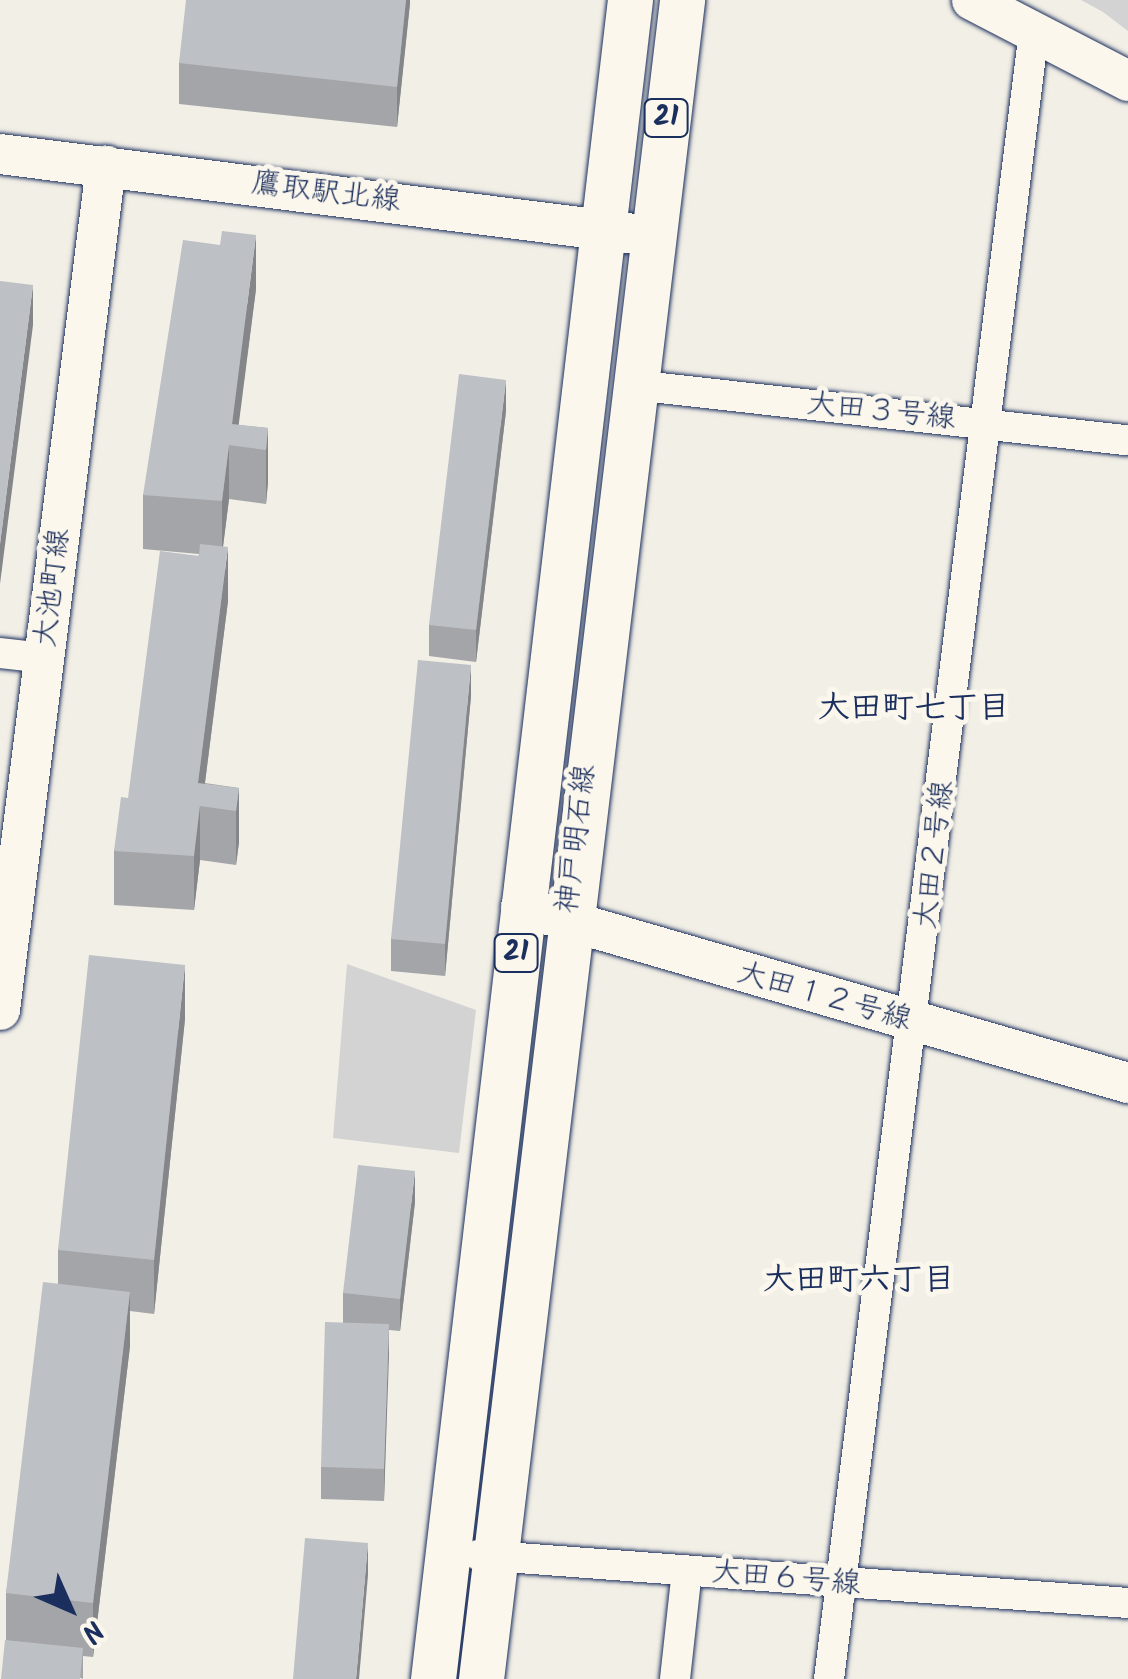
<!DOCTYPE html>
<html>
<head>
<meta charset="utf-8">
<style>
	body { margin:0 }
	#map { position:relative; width:1128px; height:1679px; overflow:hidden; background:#f2efe6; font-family:Kalam,"Klee One",sans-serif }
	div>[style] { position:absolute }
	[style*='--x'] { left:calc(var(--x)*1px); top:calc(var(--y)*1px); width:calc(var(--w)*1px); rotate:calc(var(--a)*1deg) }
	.green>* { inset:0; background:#d2d3d2 }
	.roads { filter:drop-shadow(0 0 2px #1b2f5e) drop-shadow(0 0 2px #1b2f5e) }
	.street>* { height:30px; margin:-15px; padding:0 15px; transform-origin:15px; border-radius:15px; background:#fbf7ec }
	.secondary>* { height:40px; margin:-20px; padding:0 20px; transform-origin:20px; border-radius:20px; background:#fbf7ec }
	.primary>* { height:45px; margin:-22.5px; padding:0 22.5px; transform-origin:22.5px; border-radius:22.5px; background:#fbf7ec }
	.wall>* { inset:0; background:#a3a5a9 }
	.shaded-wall>* { inset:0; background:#848689 }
	.building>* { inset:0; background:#bdc0c4 }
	span { translate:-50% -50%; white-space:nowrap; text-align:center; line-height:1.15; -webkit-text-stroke:10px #fbf7ec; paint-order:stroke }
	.shield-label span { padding:2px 8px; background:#fbf7ec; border:2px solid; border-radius:8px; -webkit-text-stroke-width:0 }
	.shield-label { font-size:28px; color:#1b2f5e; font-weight:700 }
	.street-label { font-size:30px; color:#1b2f5e }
	.neighbourhood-label { font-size:32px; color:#1b2f5e; font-weight:700 }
	.north { position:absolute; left:20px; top:1559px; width:100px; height:100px; -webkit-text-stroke:8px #fbf7ec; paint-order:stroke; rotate:135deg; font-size:28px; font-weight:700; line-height:40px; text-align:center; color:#1b2f5e }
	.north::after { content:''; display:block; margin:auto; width:35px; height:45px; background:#1b2f5e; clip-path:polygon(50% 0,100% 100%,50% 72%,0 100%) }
</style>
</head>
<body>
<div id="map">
	<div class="green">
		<i style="clip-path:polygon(1081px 0,1128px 0,1128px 31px,1103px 12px)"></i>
		<i style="clip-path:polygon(347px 964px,476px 1010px,459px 1153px,333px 1138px)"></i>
	</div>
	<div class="roads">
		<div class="street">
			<i style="--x:634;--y:385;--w:497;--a:6.4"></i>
			<i style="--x:0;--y:653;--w:44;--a:6.5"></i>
			<i style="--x:478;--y:1555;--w:652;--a:4.22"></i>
			<i style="--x:675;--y:1679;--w:109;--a:-83.7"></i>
			<i style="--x:829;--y:1679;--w:1662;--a:-82.91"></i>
		</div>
		<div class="secondary">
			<i style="--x:972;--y:0;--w:176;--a:27.4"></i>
			<i style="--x:0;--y:154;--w:656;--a:7.18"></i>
			<i style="--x:521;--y:907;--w:632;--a:16.17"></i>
			<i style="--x:0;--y:1010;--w:851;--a:-82.84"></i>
		</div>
		<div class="primary">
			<i style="--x:433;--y:1679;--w:1691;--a:-83.31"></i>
			<i style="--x:481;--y:1679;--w:1691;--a:-83.17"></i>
		</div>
	</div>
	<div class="wall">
		<i style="clip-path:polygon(410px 0,397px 127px,179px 104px,179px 63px)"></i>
		<i style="clip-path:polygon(256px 289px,238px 425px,268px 428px,268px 482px,266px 504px,229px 499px,223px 546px,228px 601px,205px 783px,239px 788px,239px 842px,236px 865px,200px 860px,194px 910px,114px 905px,114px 851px,199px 554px,143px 549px,143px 495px)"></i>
		<i style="clip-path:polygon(506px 411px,476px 662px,429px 656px,429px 625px)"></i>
		<i style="clip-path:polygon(471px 696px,445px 976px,391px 971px,391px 939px)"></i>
		<i style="clip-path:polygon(185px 1019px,154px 1314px,130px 1311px,130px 1346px,93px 1657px,83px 1656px,83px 1679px,6px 1640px,6px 1593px,58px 1284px,58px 1250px)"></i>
		<i style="clip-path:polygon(415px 1202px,400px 1331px,389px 1330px,384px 1501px,321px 1499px,321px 1467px,343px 1323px,343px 1293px)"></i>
	</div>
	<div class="shaded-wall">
		<i style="clip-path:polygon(406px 0,410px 0,410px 4px,397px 127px,397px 87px)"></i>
		<i style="clip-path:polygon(256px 235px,256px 289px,236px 446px,232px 424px)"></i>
		<i style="clip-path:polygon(33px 285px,33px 325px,0 584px,0 544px)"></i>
		<i style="clip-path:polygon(506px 380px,506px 411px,476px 662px,476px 630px)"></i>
		<i style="clip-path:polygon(268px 428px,268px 482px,266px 504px,266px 450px)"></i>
		<i style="clip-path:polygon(229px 445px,229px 499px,222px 555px,222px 501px)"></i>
		<i style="clip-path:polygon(228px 547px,228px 601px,202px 806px,200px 806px,200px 860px,194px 910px,194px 856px,198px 783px)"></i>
		<i style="clip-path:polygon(471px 665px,471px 696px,445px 976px,445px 944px)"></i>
		<i style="clip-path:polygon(239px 788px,239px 842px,236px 865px,236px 811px)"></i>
		<i style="clip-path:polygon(185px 965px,185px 1019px,154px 1314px,154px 1260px)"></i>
		<i style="clip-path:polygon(415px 1171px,415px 1202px,400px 1331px,400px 1299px)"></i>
		<i style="clip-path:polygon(130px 1292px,130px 1346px,93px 1657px,93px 1603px)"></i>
		<i style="clip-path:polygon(389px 1324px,389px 1356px,384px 1501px,384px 1469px)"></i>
		<i style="clip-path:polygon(368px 1543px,368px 1575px,359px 1679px,356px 1679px)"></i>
	</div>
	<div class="building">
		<i style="clip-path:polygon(186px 0,406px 0,397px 87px,179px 63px)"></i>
		<i style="clip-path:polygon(222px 231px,256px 235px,232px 424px,268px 428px,266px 450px,229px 445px,222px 501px,143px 495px,183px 240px,220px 245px)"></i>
		<i style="clip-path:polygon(0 281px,33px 285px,0 544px)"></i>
		<i style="clip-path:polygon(459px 374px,506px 380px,476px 630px,429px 625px)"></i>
		<i style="clip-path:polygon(200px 544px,228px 547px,198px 783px,239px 788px,236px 811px,200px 806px,194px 856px,114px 851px,121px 797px,128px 798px,160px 551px,199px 556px)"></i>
		<i style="clip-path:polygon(418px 660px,471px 665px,445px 944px,391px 939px)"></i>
		<i style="clip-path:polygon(89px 955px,185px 965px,154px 1260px,58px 1250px)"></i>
		<i style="clip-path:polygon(358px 1165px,415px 1171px,400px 1299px,343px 1293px)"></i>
		<i style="clip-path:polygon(43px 1282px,130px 1292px,93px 1603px,6px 1593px)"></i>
		<i style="clip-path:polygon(325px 1322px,389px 1324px,384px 1469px,321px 1467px)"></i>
		<i style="clip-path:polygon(305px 1538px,368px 1543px,356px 1679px,293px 1679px)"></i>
		<i style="clip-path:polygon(5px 1640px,83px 1648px,80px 1679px,1px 1679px)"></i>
	</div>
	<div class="shield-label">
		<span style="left:666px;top:118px">21</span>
		<span style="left:516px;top:953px">21</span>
	</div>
	<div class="street-label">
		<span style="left:326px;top:193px;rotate:7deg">鷹取駅北線</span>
		<span style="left:881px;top:412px;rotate:6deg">大田３号線</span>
		<span style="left:53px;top:588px;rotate:-83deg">大池町線</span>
		<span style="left:577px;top:839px;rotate:-83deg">神戸明石線</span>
		<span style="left:935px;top:855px;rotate:-83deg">大田２号線</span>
		<span style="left:824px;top:997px;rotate:16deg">大田１２号線</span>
		<span style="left:786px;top:1579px;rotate:5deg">大田６号線</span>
	</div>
	<div class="neighbourhood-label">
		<span style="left:914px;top:709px">大田町七丁目</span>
		<span style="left:859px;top:1281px">大田町六丁目</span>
	</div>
	<div class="north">N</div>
</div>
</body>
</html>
